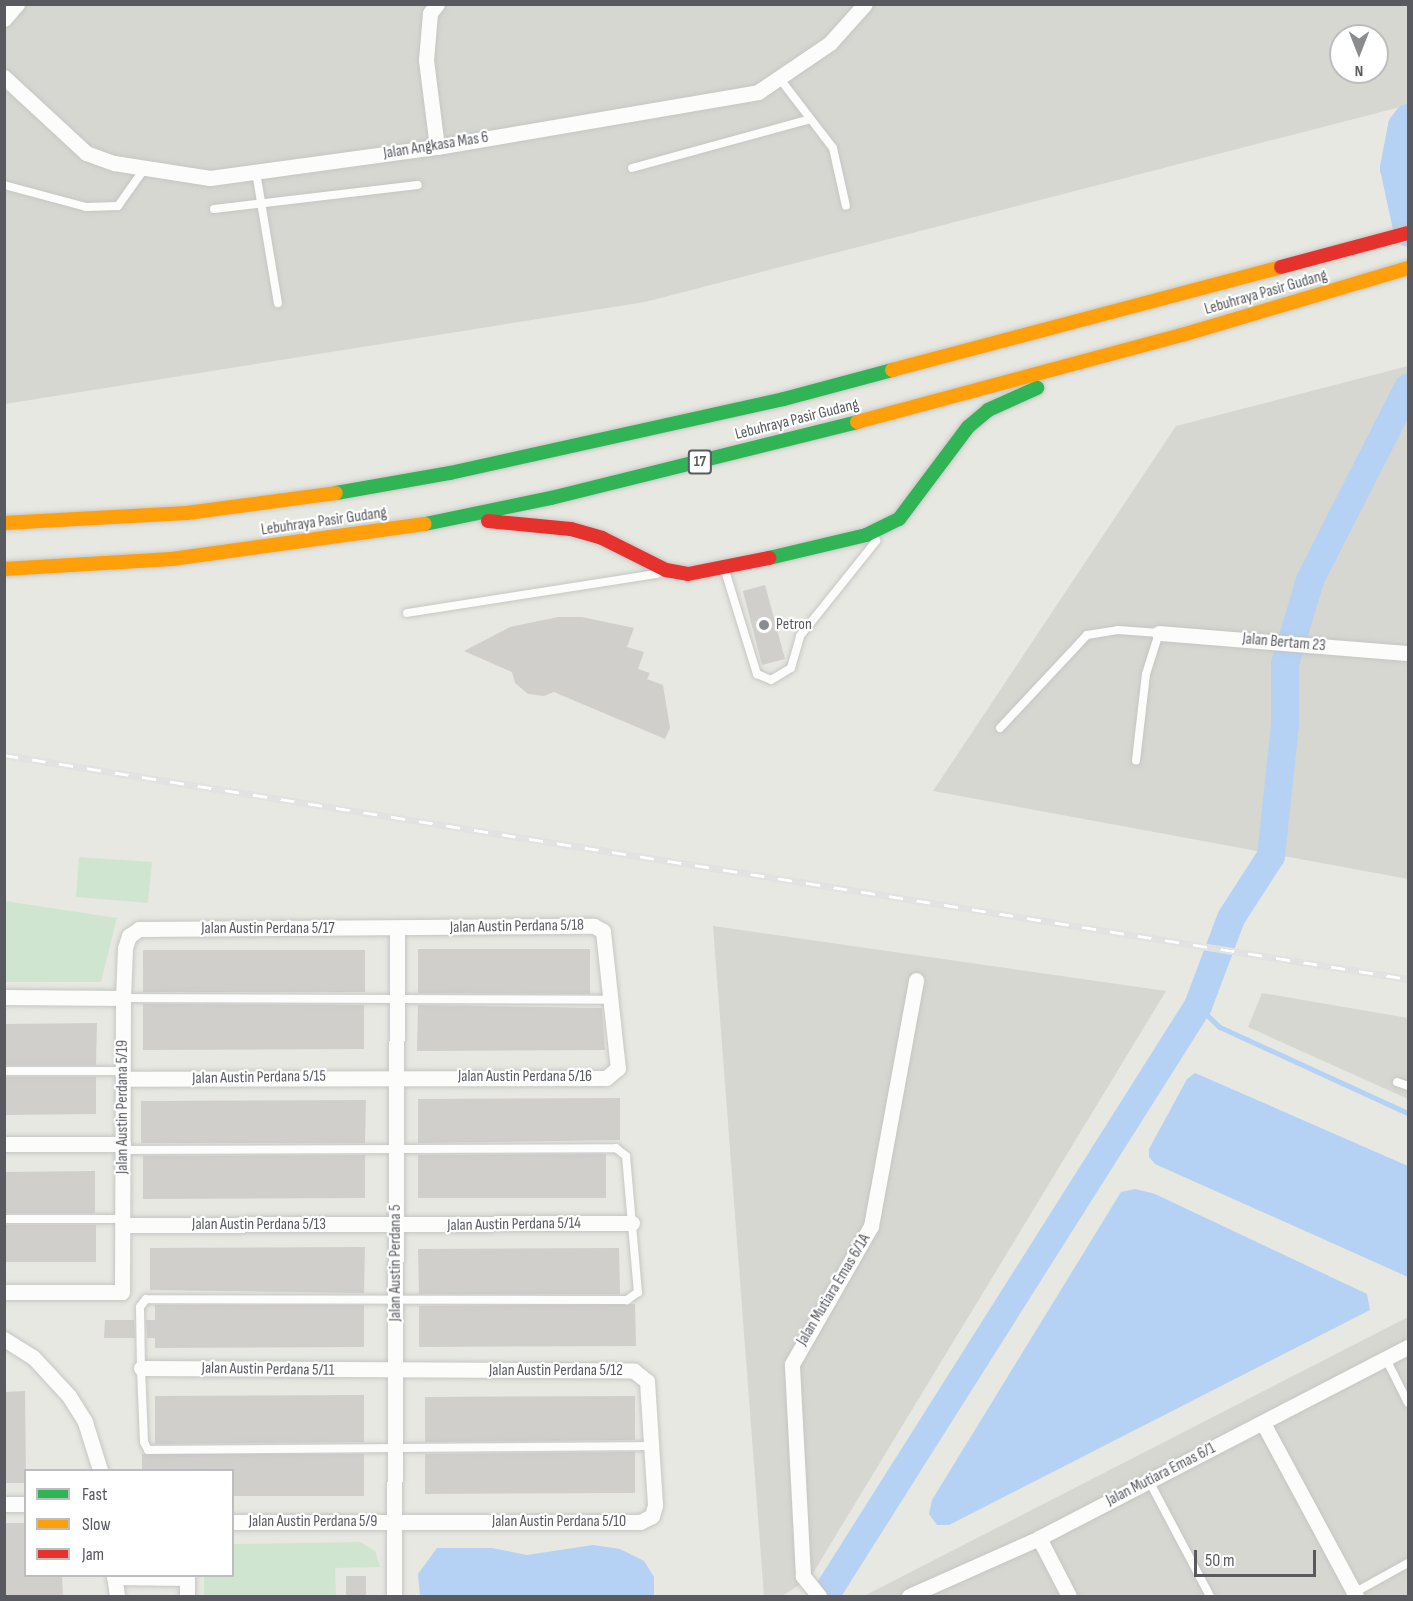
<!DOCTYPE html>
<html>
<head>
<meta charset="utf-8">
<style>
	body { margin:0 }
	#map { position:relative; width:1413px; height:1601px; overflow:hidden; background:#e8e8e2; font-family:"Sofia Sans Condensed",sans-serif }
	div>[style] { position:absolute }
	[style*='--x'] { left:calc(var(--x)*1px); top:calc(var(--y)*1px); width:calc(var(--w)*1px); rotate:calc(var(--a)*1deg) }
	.industrial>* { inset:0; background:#d7d7d2 }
	.green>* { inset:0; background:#d0e5d0 }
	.water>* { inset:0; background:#b5d1f4 }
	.stream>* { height:4.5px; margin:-2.25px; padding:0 2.25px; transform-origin:2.25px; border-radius:2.25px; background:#b5d1f4 }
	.river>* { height:28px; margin:-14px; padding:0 14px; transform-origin:14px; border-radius:14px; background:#b5d1f4 }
	.building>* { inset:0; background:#d0cfcc }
	.roads { filter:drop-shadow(0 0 2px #c5c6c4) drop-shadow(0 0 2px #c5c6c4) }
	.lane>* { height:8px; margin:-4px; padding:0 4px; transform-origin:4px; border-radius:4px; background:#fcfcfb }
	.street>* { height:15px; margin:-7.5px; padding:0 7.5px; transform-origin:7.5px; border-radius:7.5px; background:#fcfcfb }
	.fast>* { height:14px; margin:-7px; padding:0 7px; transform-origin:7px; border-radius:7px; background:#30b455 }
	.slow>* { height:14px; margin:-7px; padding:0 7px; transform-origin:7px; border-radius:7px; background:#ff9f0a }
	.jam>* { height:14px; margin:-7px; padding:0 7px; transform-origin:7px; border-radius:7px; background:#e5322d }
	.rail>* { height:7px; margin-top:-3.5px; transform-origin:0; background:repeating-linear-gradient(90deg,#fff 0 14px,#e1e2e1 0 28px); box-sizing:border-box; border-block:2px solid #e1e2e1 }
	.dots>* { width:16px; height:16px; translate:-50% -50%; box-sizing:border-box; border:3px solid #fff; border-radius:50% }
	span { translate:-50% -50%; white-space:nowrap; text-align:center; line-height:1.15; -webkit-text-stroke:4.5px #fff; paint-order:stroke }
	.shield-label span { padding:2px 4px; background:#fff; border:2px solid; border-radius:4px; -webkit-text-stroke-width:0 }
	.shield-label { font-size:15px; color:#585a60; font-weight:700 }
	.street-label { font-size:16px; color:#585a60 }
	.poi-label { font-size:16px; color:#585a60 }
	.left { translate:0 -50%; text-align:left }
	.frame { position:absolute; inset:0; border:6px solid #585a60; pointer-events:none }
	.legend { position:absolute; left:24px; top:1469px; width:210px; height:108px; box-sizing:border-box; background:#fff; border:2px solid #bcbdbf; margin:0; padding:8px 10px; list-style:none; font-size:18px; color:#585a60 }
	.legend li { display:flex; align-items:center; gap:12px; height:30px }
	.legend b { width:30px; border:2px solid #bcbdbf }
	.north { position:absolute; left:1329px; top:24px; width:60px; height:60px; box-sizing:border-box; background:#fff; border:2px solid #bcbdbf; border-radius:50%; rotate:180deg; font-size:16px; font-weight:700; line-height:24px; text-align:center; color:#585a60 }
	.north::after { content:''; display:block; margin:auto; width:21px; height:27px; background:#8a8c8e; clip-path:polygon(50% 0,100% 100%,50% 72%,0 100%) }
	.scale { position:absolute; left:1194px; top:1550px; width:122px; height:27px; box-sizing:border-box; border:3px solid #585a60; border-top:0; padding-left:8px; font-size:18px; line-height:21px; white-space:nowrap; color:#585a60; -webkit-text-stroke:4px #fff; paint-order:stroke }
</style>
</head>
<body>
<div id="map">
	<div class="industrial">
		<i style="clip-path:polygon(evenodd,5px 5px,1408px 5px,1408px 105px,645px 302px,5px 404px,5px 5px,1341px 36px,1377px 36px,1377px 72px,1341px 72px,1341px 36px)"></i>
		<i style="clip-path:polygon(1408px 366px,1408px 879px,933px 791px,1176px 426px)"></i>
		<i style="clip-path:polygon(713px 926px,1166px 991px,810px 1578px,782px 1596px,764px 1596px)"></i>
		<i style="clip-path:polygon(1262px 993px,1408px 1018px,1408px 1099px,1248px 1027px)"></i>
		<i style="clip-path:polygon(1408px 1317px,1408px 1596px,864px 1596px)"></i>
	</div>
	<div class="green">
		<i style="clip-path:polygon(79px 857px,152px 862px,148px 903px,76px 897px)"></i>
		<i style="clip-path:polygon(5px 901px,117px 918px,101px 982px,5px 982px)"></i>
		<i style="clip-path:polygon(360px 1542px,375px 1551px,380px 1567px,335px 1568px,336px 1596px,204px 1596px,204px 1576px,232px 1576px,233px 1544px)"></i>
	</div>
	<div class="water">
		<i style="clip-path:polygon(1195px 1073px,1408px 1166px,1408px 1277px,1155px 1164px,1149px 1157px,1149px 1149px,1187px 1079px)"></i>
		<i style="clip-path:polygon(1135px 1189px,1155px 1194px,1367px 1294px,1370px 1310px,949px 1525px,937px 1525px,929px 1514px,932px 1500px,1121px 1192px)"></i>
		<i style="clip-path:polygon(593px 1545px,620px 1549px,644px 1561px,654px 1577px,654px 1596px,420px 1596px,418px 1574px,437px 1548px,492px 1548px,527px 1555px)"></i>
	</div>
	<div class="stream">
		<i style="--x:1198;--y:1006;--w:30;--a:44"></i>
		<i style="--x:1220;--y:1027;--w:207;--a:24.6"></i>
	</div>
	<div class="river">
		<i style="--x:1408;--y:118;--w:10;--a:127"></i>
		<i style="--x:1402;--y:126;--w:43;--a:100.8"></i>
		<i style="--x:1394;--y:168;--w:66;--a:77.8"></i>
		<i style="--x:825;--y:1596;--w:698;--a:-57.7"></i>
		<i style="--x:1198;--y:1006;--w:94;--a:-69.4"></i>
		<i style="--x:1231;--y:918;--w:74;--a:-57.2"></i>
		<i style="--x:1271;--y:856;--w:132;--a:-83.9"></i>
		<i style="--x:1285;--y:725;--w:61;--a:-90"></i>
		<i style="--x:1285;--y:664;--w:88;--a:-73.4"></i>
		<i style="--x:1310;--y:580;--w:216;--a:-63"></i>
	</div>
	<div class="building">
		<i style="clip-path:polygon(765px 585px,785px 659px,762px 665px,743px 591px)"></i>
		<i style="clip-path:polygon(558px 617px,582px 617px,634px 628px,627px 647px,644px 652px,638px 669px,650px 673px,647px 679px,663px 685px,670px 728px,665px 739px,554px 692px,544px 696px,528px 694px,515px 683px,512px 672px,464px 651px,510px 627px)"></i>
		<i style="clip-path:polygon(418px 949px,590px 949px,590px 994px,418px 993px)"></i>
		<i style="clip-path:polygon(143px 950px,365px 950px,365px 992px,143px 992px)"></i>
		<i style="clip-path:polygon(143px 1004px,364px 1005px,364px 1049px,143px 1050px)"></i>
		<i style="clip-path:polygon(418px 1005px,602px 1008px,605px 1050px,417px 1051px)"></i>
		<i style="clip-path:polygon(97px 1023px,96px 1065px,4px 1065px,4px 1024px)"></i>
		<i style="clip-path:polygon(4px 1077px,96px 1077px,96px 1114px,4px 1115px)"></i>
		<i style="clip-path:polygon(620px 1098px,620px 1140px,418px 1143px,418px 1099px)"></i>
		<i style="clip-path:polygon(366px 1100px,365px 1143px,141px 1143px,141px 1101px)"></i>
		<i style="clip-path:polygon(606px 1154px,606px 1198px,418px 1198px,418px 1155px)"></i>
		<i style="clip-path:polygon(365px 1155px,365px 1198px,143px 1199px,143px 1156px)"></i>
		<i style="clip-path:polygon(95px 1171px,95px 1213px,4px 1213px,4px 1172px)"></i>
		<i style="clip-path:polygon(4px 1225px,96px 1225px,96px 1262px,4px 1262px)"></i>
		<i style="clip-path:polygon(365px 1247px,364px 1293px,150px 1290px,150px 1248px)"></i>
		<i style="clip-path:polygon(619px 1248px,620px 1294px,419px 1294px,418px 1249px)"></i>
		<i style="clip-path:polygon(635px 1304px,636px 1346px,419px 1347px,419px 1306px)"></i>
		<i style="clip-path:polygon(155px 1305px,364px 1305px,364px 1347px,155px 1348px,155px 1338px,147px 1338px,146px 1320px,155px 1320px)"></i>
		<i style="clip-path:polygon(105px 1320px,134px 1320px,135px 1338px,104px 1338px)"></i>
		<i style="clip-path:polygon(25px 1391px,26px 1483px,4px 1483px,4px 1392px)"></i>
		<i style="clip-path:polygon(364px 1395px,364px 1442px,155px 1444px,155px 1396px)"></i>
		<i style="clip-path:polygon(635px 1396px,635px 1440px,425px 1442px,425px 1397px)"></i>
		<i style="clip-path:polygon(635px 1452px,635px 1493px,425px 1494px,425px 1454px)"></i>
		<i style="clip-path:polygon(142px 1454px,364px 1454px,364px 1496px,232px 1496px,232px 1470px,142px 1470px)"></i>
		<i style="clip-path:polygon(4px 1523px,24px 1523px,25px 1575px,62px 1575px,63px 1596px,4px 1596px)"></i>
		<i style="clip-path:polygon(346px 1576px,366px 1576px,366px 1596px,346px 1596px)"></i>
	</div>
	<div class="roads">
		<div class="lane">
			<i style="--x:780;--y:79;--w:87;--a:52.5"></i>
			<i style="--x:833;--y:148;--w:59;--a:77.4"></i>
			<i style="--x:632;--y:168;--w:182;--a:-15.3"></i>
			<i style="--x:256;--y:172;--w:133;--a:80.5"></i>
			<i style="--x:4;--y:185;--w:85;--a:15"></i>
			<i style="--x:86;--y:207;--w:32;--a:-2"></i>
			<i style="--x:118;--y:206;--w:47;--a:-54.6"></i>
			<i style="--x:214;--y:209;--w:205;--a:-6.7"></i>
			<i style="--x:726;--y:574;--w:105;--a:72.8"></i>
			<i style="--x:757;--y:674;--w:15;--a:23"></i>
			<i style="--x:771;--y:680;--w:23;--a:-31"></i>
			<i style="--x:791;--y:668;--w:33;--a:-74"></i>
			<i style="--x:800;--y:636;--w:122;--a:-51.3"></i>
			<i style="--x:407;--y:613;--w:253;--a:-8.9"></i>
			<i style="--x:1000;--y:728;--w:127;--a:-46.9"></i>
			<i style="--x:1087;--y:635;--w:31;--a:-9"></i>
			<i style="--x:1118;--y:630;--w:41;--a:4.2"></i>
			<i style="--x:1159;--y:633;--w:43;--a:107.6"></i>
			<i style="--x:1146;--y:674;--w:87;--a:96.6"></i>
			<i style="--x:123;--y:998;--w:489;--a:0.2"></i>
			<i style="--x:4;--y:1071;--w:119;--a:0"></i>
			<i style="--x:1397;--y:1082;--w:12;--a:20"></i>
			<i style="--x:123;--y:1150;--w:493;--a:-0.2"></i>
			<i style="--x:616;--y:1148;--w:13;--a:39"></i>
			<i style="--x:626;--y:1156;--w:137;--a:85"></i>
			<i style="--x:638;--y:1292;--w:14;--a:144"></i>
			<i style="--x:627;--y:1300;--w:481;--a:-179.9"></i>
			<i style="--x:146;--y:1299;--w:10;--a:127"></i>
			<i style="--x:140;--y:1307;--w:61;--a:89.1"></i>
			<i style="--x:141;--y:1368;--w:74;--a:87.7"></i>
			<i style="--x:144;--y:1442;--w:9;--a:63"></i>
			<i style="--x:148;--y:1450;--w:504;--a:-0.45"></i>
			<i style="--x:4;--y:1219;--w:119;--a:0"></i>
			<i style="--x:1386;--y:1359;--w:49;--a:63.4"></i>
			<i style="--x:1149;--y:1481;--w:130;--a:62.1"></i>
			<i style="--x:1352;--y:1594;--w:64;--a:-29"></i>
		</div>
		<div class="street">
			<i style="--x:4;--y:19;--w:20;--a:-49"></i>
			<i style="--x:4;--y:77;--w:112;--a:42.8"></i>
			<i style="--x:86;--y:153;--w:30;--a:20"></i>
			<i style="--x:114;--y:163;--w:97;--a:8.9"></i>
			<i style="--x:210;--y:178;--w:229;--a:-7.8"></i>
			<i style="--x:437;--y:147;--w:326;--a:-9.7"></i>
			<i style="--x:758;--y:92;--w:87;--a:-34.2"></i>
			<i style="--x:830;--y:43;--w:52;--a:-48.1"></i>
			<i style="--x:437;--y:147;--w:88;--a:-97.2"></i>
			<i style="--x:426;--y:60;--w:47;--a:-85.1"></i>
			<i style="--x:430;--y:13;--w:11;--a:-52"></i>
			<i style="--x:1159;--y:633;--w:250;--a:4.6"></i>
			<i style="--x:4;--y:997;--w:119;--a:0.5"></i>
			<i style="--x:4;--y:1144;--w:119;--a:0"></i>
			<i style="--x:123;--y:1225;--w:509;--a:-0.23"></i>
			<i style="--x:4;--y:1292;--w:118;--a:0"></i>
			<i style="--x:122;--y:1292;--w:294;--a:-89.8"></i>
			<i style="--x:123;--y:998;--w:50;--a:-87.7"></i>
			<i style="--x:125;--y:948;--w:13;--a:-72"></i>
			<i style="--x:129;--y:936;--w:12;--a:-35"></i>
			<i style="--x:139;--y:929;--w:455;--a:-0.4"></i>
			<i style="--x:594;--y:926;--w:10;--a:29"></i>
			<i style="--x:603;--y:931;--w:138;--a:83.8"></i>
			<i style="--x:618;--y:1068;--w:16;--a:140"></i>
			<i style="--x:606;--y:1078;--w:483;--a:179.9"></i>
			<i style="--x:4;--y:1339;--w:34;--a:32"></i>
			<i style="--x:33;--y:1357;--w:53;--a:47.3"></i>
			<i style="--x:69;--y:1396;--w:31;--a:58"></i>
			<i style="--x:85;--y:1422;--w:50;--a:72.6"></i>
			<i style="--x:141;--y:1368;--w:493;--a:0.3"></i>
			<i style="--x:634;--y:1371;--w:16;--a:38"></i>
			<i style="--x:647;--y:1381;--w:124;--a:86.3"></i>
			<i style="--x:655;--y:1505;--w:11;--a:105"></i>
			<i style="--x:652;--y:1516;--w:13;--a:153"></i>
			<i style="--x:640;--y:1522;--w:408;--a:180"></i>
			<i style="--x:1263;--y:1423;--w:196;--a:61.7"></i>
			<i style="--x:4;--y:1504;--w:22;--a:0"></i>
			<i style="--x:1039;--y:1538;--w:65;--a:62.7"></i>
			<i style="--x:114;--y:1576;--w:20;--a:81"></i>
			<i style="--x:187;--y:1576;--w:20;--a:90"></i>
			<i style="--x:114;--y:1577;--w:73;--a:0.8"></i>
			<i style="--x:394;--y:1596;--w:667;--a:-89.74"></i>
			<i style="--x:819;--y:1596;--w:26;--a:-129"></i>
			<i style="--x:803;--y:1576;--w:212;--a:-93"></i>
			<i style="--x:792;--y:1364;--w:159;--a:-60.2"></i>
			<i style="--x:871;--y:1226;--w:250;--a:-79.6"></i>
			<i style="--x:909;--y:1596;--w:142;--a:-24"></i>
			<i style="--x:1039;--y:1538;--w:416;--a:-27.4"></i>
		</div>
		<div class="fast">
			<i style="--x:336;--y:493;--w:116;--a:-10"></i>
			<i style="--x:450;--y:473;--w:342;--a:-12.5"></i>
			<i style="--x:784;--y:399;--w:112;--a:-15"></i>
			<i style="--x:425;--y:524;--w:129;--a:-11.7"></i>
			<i style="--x:551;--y:498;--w:315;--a:-13.9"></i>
			<i style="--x:769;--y:558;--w:100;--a:-13.3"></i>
			<i style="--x:866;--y:535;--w:37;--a:-26"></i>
			<i style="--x:899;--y:519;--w:115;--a:-53.1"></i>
			<i style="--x:968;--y:427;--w:26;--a:-40"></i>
			<i style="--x:988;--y:410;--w:54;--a:-24.2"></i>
		</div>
		<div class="slow">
			<i style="--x:892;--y:370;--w:402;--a:-14.8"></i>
			<i style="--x:857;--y:422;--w:336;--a:-15"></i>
			<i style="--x:1182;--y:335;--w:236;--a:-16.5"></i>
			<i style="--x:4;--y:523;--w:183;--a:-3.1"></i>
			<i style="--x:187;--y:513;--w:150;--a:-7.6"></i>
			<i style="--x:4;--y:569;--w:168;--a:-3.4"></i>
			<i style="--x:172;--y:559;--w:255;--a:-7.9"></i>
		</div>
		<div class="jam">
			<i style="--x:1281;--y:267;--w:131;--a:-15"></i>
			<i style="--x:488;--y:521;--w:83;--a:5.5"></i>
			<i style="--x:571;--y:529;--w:32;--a:16"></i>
			<i style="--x:602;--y:538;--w:72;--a:26.6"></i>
			<i style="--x:666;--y:570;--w:22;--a:10"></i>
			<i style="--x:688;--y:574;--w:83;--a:-11.2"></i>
		</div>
	</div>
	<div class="rail">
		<i style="--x:4;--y:755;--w:1422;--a:9.06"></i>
	</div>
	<div class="dots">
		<i style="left:764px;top:625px;background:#8a8c8e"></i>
	</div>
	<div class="shield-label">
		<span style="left:700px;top:462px">17</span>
	</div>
	<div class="street-label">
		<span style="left:436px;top:146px;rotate:-9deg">Jalan Angkasa Mas 6</span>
		<span style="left:1266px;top:293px;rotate:-16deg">Lebuhraya Pasir Gudang</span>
		<span style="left:797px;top:420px;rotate:-14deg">Lebuhraya Pasir Gudang</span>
		<span style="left:324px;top:522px;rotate:-8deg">Lebuhraya Pasir Gudang</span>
		<span style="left:1284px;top:643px;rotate:5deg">Jalan Bertam 23</span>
		<span style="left:517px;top:927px;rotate:-1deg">Jalan Austin Perdana 5/18</span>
		<span style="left:268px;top:929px">Jalan Austin Perdana 5/17</span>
		<span style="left:525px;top:1077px">Jalan Austin Perdana 5/16</span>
		<span style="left:259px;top:1078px;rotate:-1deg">Jalan Austin Perdana 5/15</span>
		<span style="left:123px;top:1107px;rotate:-90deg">Jalan Austin Perdana 5/19</span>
		<span style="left:259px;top:1225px">Jalan Austin Perdana 5/13</span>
		<span style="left:514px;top:1225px;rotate:-1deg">Jalan Austin Perdana 5/14</span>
		<span style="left:396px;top:1263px;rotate:-90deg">Jalan Austin Perdana 5</span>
		<span style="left:834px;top:1290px;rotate:-59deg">Jalan Mutiara Emas 6/1A</span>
		<span style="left:268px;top:1370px;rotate:1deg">Jalan Austin Perdana 5/11</span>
		<span style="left:556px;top:1371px">Jalan Austin Perdana 5/12</span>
		<span style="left:1161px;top:1475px;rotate:-27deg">Jalan Mutiara Emas 6/1</span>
		<span style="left:313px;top:1522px">Jalan Austin Perdana 5/9</span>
		<span style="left:559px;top:1522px">Jalan Austin Perdana 5/10</span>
	</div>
	<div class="poi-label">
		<span class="left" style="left:776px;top:625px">Petron</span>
	</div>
	<div class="frame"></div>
	<ul class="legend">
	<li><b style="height:8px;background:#30b455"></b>Fast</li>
	<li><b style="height:8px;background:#ff9f0a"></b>Slow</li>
	<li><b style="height:8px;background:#e5322d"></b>Jam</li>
	</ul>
	<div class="north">N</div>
	<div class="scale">50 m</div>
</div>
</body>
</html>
